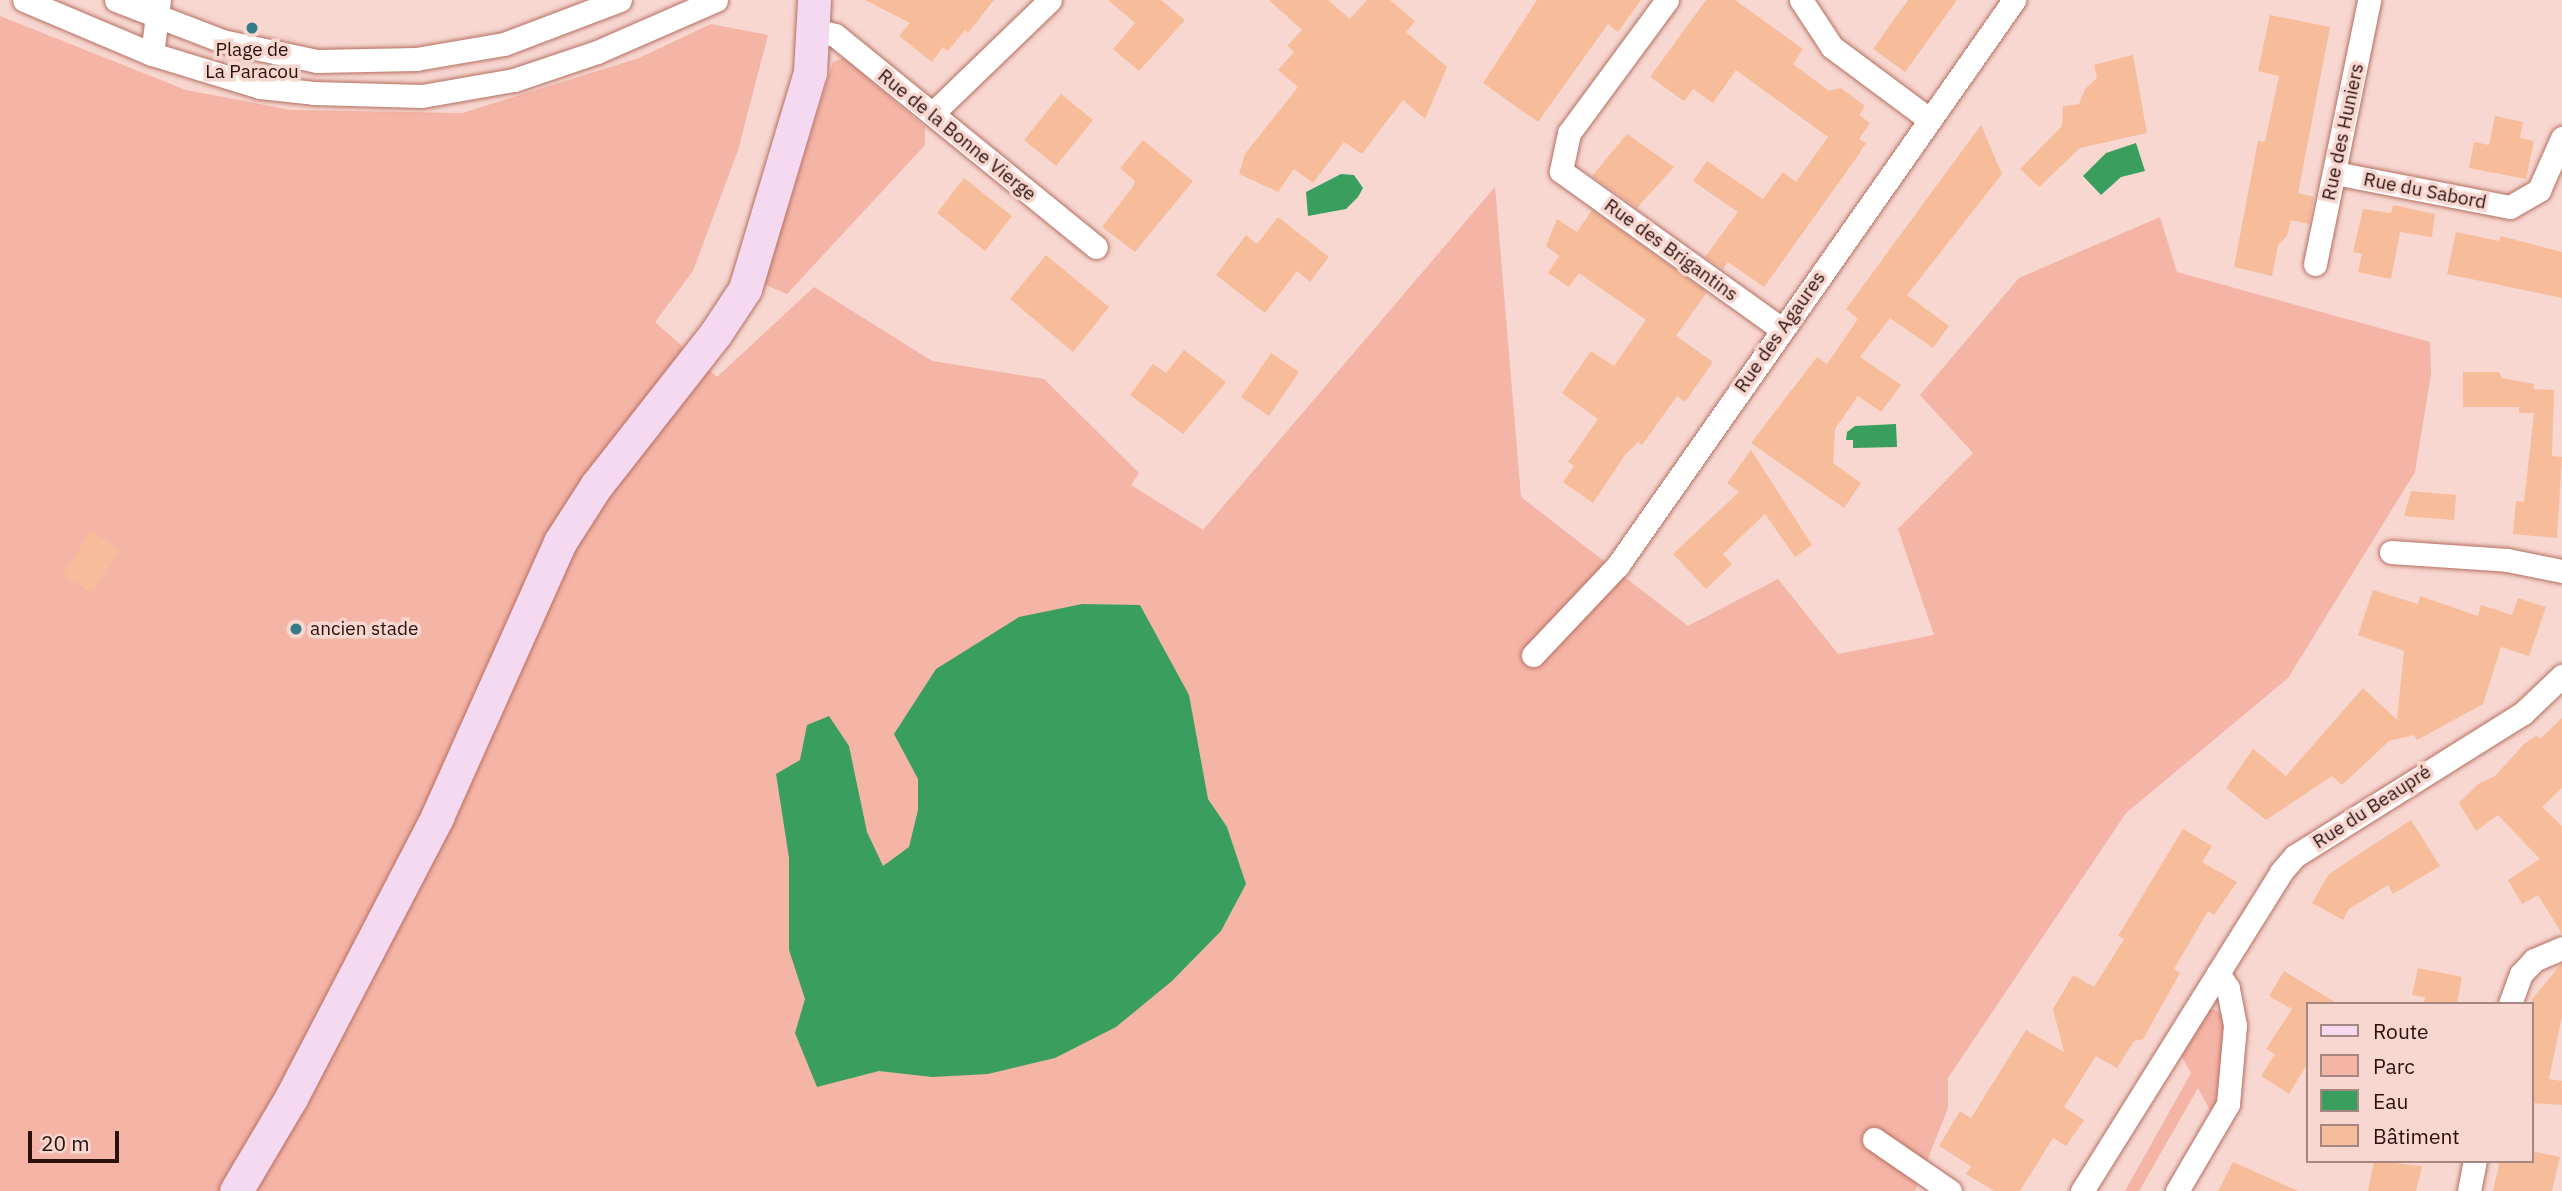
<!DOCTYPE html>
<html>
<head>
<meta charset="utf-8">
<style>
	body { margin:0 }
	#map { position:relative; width:2562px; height:1191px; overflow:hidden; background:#f7d7d0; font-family:"IBM Plex Sans",sans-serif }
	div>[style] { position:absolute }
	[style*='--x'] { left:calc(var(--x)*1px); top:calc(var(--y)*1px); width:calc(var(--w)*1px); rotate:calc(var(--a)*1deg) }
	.green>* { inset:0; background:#f4b4a6 }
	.water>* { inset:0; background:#3a9f5e }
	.building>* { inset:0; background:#f7bd9b }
	.roads { filter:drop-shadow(0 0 2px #b56f61) drop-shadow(0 0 2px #b56f61) }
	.street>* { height:23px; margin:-11.5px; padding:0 11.5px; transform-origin:11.5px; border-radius:11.5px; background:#fff }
	.secondary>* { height:33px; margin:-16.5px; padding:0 16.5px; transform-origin:16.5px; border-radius:16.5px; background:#f4d9f0 }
	.dots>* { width:19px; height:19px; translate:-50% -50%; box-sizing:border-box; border:4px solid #f7d7d0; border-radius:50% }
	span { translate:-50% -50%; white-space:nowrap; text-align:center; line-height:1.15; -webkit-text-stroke:7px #f7d7d0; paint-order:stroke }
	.poi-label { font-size:19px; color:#2b100b }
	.left { translate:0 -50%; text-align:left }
	.street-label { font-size:19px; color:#2b100b }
	.legend { position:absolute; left:2306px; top:1002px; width:228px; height:161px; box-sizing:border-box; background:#f7d7d0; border:2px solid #a58781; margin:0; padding:9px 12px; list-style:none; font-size:21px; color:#2b100b }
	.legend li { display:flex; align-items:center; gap:14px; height:35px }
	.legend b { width:35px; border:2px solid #a58781 }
	.scale { position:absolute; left:28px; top:1131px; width:91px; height:32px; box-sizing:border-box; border:4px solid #2b100b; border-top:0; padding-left:9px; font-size:21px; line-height:24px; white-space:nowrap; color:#2b100b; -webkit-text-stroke:5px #f7d7d0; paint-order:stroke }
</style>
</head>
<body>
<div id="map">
	<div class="green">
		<i style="clip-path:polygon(0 16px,186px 90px,291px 110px,462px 113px,639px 58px,711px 24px,768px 35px,738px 150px,693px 271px,655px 322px,717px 377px,814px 287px,932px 361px,1044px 379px,1139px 473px,1131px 485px,1203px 530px,1495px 187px,1521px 497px,1688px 626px,1778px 579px,1838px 654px,1934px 635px,1898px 529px,1973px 453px,1920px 395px,2019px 278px,2160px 217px,2177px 272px,2430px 342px,2431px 374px,2415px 472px,2288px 678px,2126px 813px,1948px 1078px,1948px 1108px,1915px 1191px,0 1191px)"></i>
		<i style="clip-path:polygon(844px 58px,925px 127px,925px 145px,787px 294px,764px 284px,833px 62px)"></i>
		<i style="clip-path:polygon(2213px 1009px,2223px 1014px,2227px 1030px,2224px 1091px,2211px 1112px,2198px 1088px,2139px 1191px,2125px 1191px,2191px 1073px,2177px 1048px,2202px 1012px)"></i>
	</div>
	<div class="water">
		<i style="clip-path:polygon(2136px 143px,2145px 171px,2121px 177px,2101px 195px,2083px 176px,2106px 153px)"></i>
		<i style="clip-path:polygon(1341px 174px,1354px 175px,1363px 188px,1358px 197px,1346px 209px,1308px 216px,1306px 192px)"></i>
		<i style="clip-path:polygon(1896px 424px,1897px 447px,1853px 448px,1853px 440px,1846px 440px,1847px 432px,1855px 426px)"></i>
		<i style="clip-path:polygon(1082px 604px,1140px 605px,1189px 695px,1208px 799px,1227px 827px,1246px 884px,1221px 931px,1172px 981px,1116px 1027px,1055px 1058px,988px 1074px,932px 1077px,879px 1071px,817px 1087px,795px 1033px,805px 999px,789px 950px,789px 858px,776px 774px,800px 760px,807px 725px,829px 716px,849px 746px,867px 832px,883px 866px,909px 847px,918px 810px,918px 779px,894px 734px,936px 669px,1019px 617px)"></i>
	</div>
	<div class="building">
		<i style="clip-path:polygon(865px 0,994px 0,968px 33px,965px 30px,948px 51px,943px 47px,932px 62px,899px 36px,910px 23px)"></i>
		<i style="clip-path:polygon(1108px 0,1161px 0,1185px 20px,1139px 71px,1113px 49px,1135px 23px)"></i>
		<i style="clip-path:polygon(1269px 0,1328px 0,1350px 19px,1367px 0,1390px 0,1415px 21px,1406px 32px,1447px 67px,1425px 119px,1403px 100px,1362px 154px,1344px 142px,1313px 183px,1294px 169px,1278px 192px,1239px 174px,1245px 154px,1298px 87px,1278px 70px,1294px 52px,1287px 46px,1302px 30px)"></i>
		<i style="clip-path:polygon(1537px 0,1641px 0,1618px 32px,1608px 24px,1538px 122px,1483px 83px)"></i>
		<i style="clip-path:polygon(1706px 0,1735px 0,1803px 49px,1793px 64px,1829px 91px,1841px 88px,1865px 106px,1859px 115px,1870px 123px,1859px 139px,1866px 143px,1857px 157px,1764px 287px,1728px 262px,1723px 269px,1705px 257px,1738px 212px,1693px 181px,1707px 161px,1763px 199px,1783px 172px,1796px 182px,1828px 137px,1736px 70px,1713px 103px,1693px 89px,1684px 101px,1650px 77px)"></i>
		<i style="clip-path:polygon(1908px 0,1957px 0,1905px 72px,1873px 49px)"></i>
		<i style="clip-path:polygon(2270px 15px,2330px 27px,2298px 193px,2314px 197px,2309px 224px,2291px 220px,2287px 236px,2278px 245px,2272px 276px,2234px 267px,2258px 141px,2265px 142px,2279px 76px,2258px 71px)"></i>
		<i style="clip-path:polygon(2133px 55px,2147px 133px,2080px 148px,2039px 187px,2020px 169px,2062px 126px,2063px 106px,2079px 104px,2085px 89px,2097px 78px,2094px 65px)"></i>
		<i style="clip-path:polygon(1061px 94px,1093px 120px,1056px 166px,1024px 140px)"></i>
		<i style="clip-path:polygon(2495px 116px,2523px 122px,2520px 138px,2534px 141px,2526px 179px,2469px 168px,2474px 142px,2489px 145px)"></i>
		<i style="clip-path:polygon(1981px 125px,2002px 174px,1907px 295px,1949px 326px,1933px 348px,1890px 318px,1860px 357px,1901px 385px,1881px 412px,1858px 396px,1835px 429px,1833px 463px,1861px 483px,1844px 508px,1751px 443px,1817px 357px,1827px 364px,1858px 319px,1846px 309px)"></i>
		<i style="clip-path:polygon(1627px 134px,1674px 167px,1637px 208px,1592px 176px)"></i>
		<i style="clip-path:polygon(1143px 140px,1193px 181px,1135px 252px,1102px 227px,1132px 188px,1135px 181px,1120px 168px)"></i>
		<i style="clip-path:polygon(964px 178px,1012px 216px,985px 251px,937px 213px)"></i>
		<i style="clip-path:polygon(2393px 205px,2435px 214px,2432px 237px,2400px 232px,2391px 279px,2358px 272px,2362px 254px,2353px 252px,2363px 209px,2391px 213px)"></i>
		<i style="clip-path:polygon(1592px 210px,1707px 292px,1676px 336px,1713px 362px,1685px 402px,1677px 396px,1642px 445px,1638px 442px,1625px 455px,1593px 503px,1563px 482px,1574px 466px,1568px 462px,1598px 419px,1562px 393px,1591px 351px,1614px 366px,1646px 320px,1579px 273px,1569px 287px,1548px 273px,1559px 256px,1546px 246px,1557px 219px,1577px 232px)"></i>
		<i style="clip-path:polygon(1278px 217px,1329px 257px,1310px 282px,1297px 271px,1265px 313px,1216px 275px,1246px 235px,1257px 244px)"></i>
		<i style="clip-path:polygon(2456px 232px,2499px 241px,2501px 236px,2562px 252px,2562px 298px,2447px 274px)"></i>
		<i style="clip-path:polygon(1046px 255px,1109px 307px,1073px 352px,1010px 299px)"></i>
		<i style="clip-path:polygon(1184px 350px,1226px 382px,1183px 434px,1130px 395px,1153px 364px,1166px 373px)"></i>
		<i style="clip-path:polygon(1271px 353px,1299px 372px,1269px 416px,1241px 397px)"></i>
		<i style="clip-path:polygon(2463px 372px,2499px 372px,2502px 378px,2534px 384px,2534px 389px,2554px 390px,2552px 456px,2562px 457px,2557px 538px,2513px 534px,2516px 501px,2524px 502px,2534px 413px,2519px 413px,2519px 407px,2463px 407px)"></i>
		<i style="clip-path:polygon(1751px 450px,1812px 545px,1795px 557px,1765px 514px,1723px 554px,1732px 564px,1706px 589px,1673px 554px,1739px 492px,1727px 483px)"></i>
		<i style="clip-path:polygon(2411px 491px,2456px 495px,2454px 520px,2404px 516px)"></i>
		<i style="clip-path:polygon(91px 531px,120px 550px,92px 593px,63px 575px)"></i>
		<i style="clip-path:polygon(2373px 590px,2418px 604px,2420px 596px,2478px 616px,2481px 605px,2512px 615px,2518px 598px,2546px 607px,2529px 656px,2501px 647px,2483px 704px,2417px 740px,2414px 735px,2389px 741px,2342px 785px,2332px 776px,2266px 820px,2226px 788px,2253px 749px,2286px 776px,2363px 688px,2397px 720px,2404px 651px,2358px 635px)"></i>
		<i style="clip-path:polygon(2562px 718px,2562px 788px,2542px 807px,2562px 826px,2562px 934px,2538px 895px,2522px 904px,2508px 880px,2540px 859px,2498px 815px,2476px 831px,2459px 803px,2478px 784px,2495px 776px,2524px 744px,2536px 736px,2540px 739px)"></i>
		<i style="clip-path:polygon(2411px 820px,2440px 866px,2393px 894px,2388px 885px,2349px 909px,2343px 920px,2312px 903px,2329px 874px)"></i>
		<i style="clip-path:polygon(2183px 829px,2212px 846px,2202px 862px,2237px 882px,2214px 915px,2208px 911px,2174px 969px,2180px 973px,2143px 1039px,2134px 1041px,2117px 1068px,2096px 1056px,2064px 1107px,2084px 1120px,2066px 1146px,2053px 1138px,2020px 1191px,1994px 1191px,1966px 1174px,1971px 1166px,1939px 1146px,1960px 1111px,1971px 1118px,2026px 1030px,2064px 1052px,2053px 1009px,2073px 975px,2094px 987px,2124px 939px,2118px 936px)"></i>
		<i style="clip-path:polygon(2562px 963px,2562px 1016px,2549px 1079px,2562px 1081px,2562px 1105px,2532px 1103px,2532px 999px)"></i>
		<i style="clip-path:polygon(2418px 968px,2462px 977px,2457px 1004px,2424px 1004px,2425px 997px,2412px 995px)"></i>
		<i style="clip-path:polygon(2284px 971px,2338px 1004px,2308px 1004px,2308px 1063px,2289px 1094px,2261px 1076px,2275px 1054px,2266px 1049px,2292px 1009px,2269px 996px)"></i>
		<i style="clip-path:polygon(2532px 1151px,2560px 1157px,2552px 1191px,2493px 1191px,2500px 1161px,2532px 1161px)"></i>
		<i style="clip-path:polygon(2374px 1161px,2422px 1166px,2416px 1191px,2368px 1191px)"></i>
		<i style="clip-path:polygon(2233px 1162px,2298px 1191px,2218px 1191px)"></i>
	</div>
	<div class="roads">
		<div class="street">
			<i style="--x:24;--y:0;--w:139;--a:22.9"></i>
			<i style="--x:152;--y:54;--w:113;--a:17"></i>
			<i style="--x:260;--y:87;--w:54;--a:6.3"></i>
			<i style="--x:314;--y:93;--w:108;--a:1.6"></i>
			<i style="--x:422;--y:96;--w:93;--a:-9.9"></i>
			<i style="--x:514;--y:80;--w:88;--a:-18.6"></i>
			<i style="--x:597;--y:52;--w:130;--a:-23.6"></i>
			<i style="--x:116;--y:0;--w:114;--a:21.1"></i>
			<i style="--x:222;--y:41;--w:97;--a:11.9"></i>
			<i style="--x:317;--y:61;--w:99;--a:-1.2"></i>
			<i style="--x:416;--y:59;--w:89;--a:-9.7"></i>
			<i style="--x:504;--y:44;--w:124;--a:-20.8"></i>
			<i style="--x:1667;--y:0;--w:165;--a:126.4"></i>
			<i style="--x:1569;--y:133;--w:39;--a:102"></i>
			<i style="--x:1561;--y:171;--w:272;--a:35.6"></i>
			<i style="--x:1801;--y:0;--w:56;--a:56.6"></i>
			<i style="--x:1832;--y:47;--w:121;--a:36.6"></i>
			<i style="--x:815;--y:30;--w:21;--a:14"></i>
			<i style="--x:835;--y:35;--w:336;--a:39.1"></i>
			<i style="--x:152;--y:54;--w:54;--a:-82.6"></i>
			<i style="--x:934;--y:112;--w:161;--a:-44"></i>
			<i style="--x:2335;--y:173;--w:178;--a:11"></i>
			<i style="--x:2510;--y:207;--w:34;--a:-30"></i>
			<i style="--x:2539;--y:190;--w:57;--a:-66.1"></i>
			<i style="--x:2315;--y:264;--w:269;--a:-78.4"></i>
			<i style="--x:2391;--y:552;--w:116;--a:3.9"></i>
			<i style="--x:2507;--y:560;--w:56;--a:11.3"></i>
			<i style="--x:1533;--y:655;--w:124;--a:-46.6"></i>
			<i style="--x:1618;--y:565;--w:690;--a:-54.97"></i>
			<i style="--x:2510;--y:1004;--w:32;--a:-70"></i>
			<i style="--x:2521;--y:974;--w:19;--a:-47"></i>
			<i style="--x:2534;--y:960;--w:30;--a:-23"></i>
			<i style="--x:1874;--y:1139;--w:92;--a:34.4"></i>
			<i style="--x:2082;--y:1191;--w:376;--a:-58"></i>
			<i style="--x:2281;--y:872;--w:21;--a:-49"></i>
			<i style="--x:2295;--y:856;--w:269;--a:-32.1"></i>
			<i style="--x:2523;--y:713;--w:54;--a:-43.5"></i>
			<i style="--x:2177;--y:1191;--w:101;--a:-59.6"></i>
			<i style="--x:2228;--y:1104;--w:79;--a:-84.9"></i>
			<i style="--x:2235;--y:1025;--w:38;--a:-101"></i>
			<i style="--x:2228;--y:988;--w:18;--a:-124"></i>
			<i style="--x:2469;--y:1191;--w:31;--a:-79"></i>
		</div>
		<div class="secondary">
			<i style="--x:236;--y:1191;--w:108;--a:-59.4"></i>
			<i style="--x:291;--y:1098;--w:317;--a:-62.5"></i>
			<i style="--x:437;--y:817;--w:301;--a:-65.9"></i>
			<i style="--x:560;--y:542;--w:67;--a:-57.3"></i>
			<i style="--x:596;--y:486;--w:194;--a:-51.9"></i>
			<i style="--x:716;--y:333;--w:53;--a:-56.6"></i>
			<i style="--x:745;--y:289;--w:227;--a:-73.3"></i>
			<i style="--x:810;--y:72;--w:72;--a:-86.8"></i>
		</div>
	</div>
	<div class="dots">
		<i style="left:252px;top:28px;background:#357a87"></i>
		<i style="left:296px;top:629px;background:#357a87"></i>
	</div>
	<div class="poi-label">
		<span style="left:252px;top:61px">Plage de<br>La Paracou</span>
		<span class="left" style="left:310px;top:629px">ancien stade</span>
	</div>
	<div class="street-label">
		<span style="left:2343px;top:132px;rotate:-78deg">Rue des Huniers</span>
		<span style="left:957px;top:135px;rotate:39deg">Rue de la Bonne Vierge</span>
		<span style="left:2425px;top:191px;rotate:11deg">Rue du Sabord</span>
		<span style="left:1671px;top:250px;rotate:36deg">Rue des Brigantins</span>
		<span style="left:1780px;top:332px;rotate:-55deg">Rue des Agaures</span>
		<span style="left:2372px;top:807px;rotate:-33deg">Rue du Beaupré</span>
	</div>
	<ul class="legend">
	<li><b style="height:9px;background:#f4d9f0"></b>Route</li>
	<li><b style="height:19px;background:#f4b4a6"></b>Parc</li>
	<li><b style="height:19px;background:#3a9f5e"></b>Eau</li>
	<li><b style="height:19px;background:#f7bd9b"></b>Bâtiment</li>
	</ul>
	<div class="scale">20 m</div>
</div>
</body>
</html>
